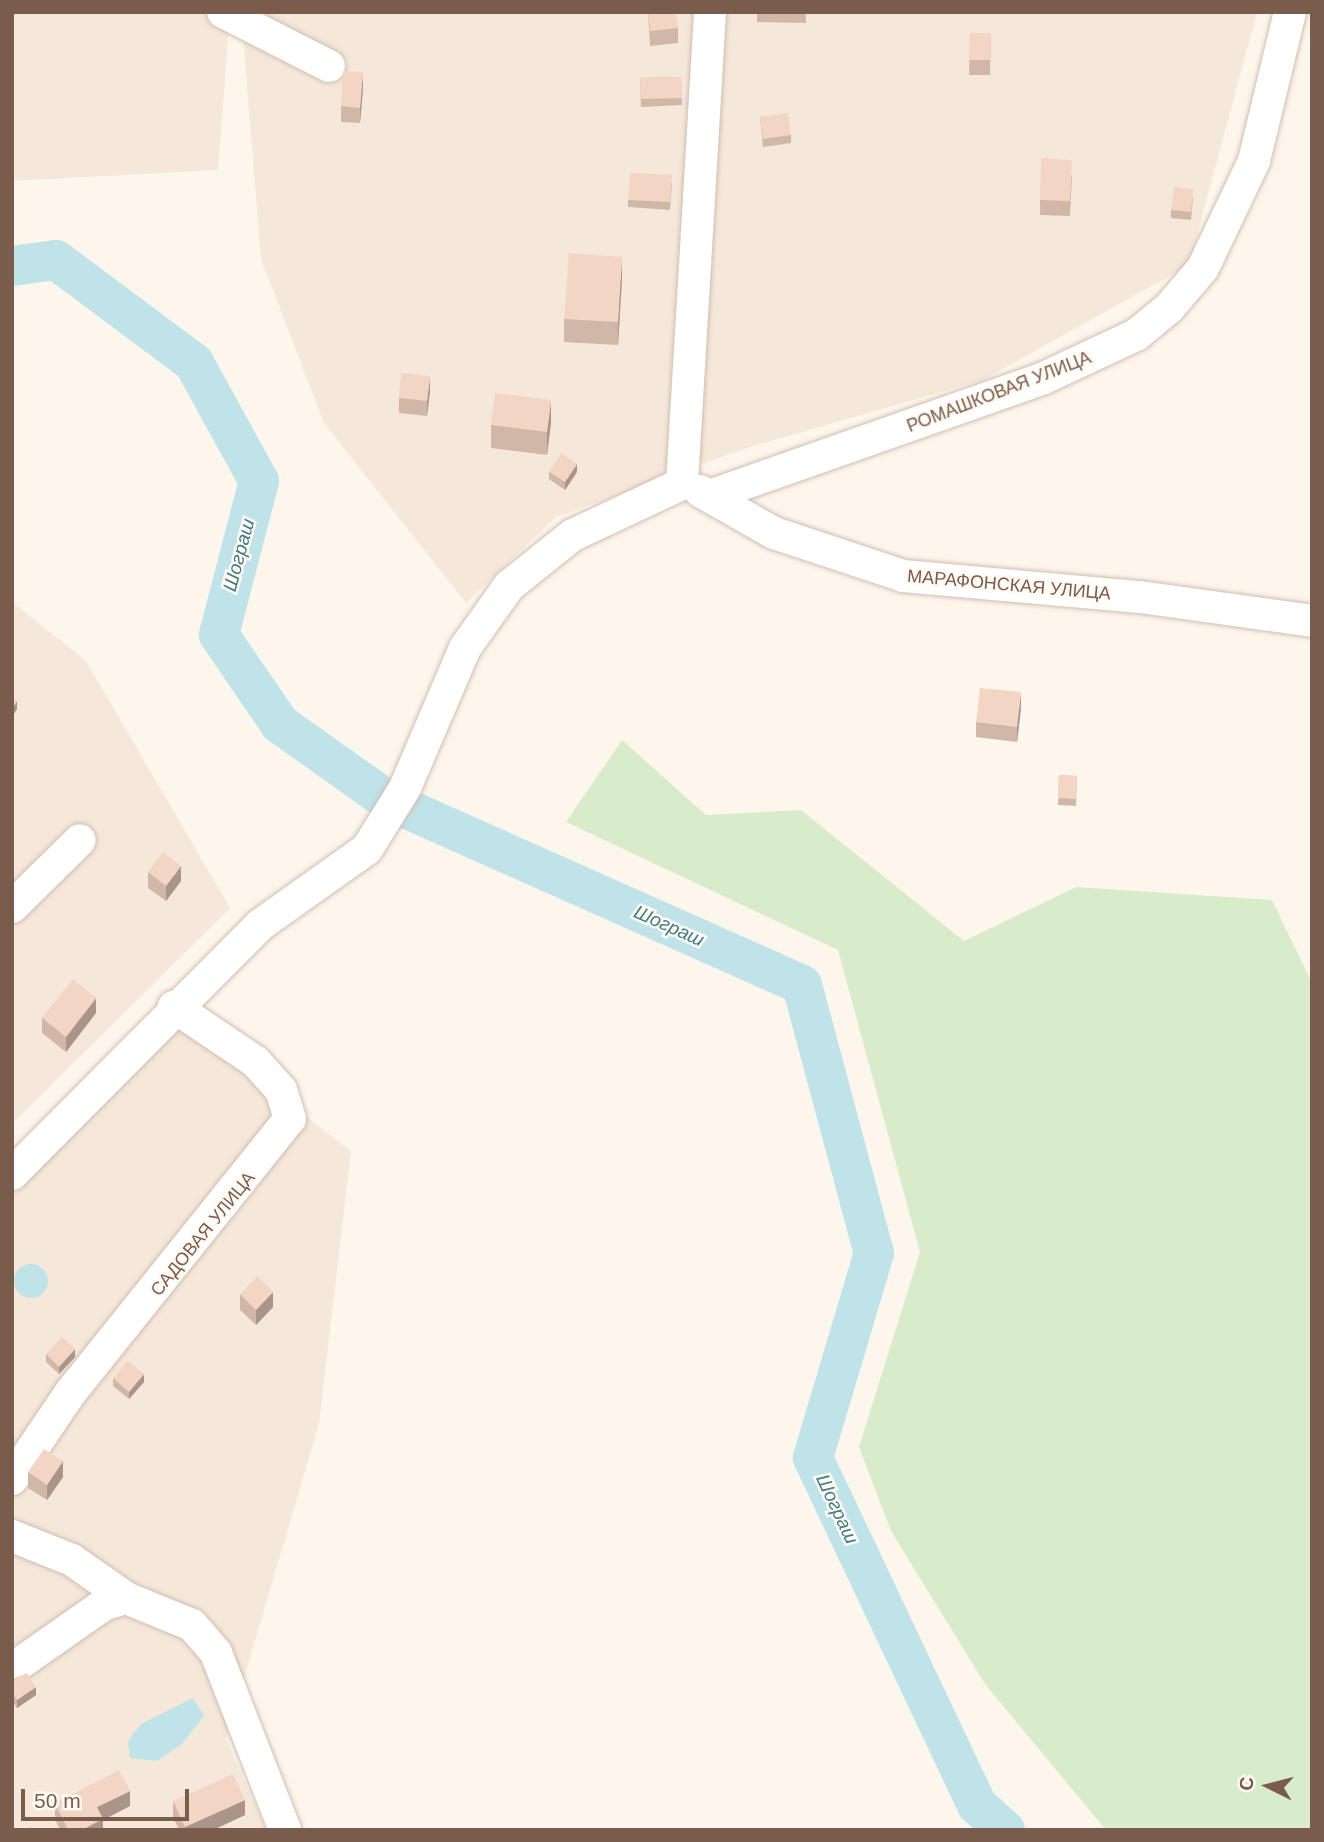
<!DOCTYPE html>
<html>
<head>
<meta charset="utf-8">
<style>
	body { margin:0 }
	#map { position:relative; width:1324px; height:1842px; overflow:hidden; background:#fdf6ec; font-family:Helvetica,sans-serif }
	div>[style] { position:absolute }
	[style*='--x'] { left:calc(var(--x)*1px); top:calc(var(--y)*1px); width:calc(var(--w)*1px); rotate:calc(var(--a)*1deg) }
	.residential>* { inset:0; background:#f5e8da }
	.green>* { inset:0; background:#d8ecc9 }
	.water>* { inset:0; background:#bfe3e8 }
	.round { border-radius:50% }
	.river>* { height:40px; margin:-20px; padding:0 20px; transform-origin:20px; border-radius:20px; background:#bfe3e8 }
	.roads { filter:drop-shadow(0 0 2px #d1beb0) drop-shadow(0 0 2px #d1beb0) }
	.minor>* { height:32px; margin:-16px; padding:0 16px; transform-origin:16px; border-radius:16px; background:#fff }
	.wall>* { inset:0; background:#d1b7a8 }
	.shaded-wall>* { inset:0; background:#aa9588 }
	.building>* { inset:0; background:#f3d5c3 }
	span { translate:-50% -50%; white-space:nowrap; text-align:center; line-height:1.15; -webkit-text-stroke:5px #fffaf3; paint-order:stroke }
	.street-label { font-size:18px; color:#7a5c4d }
	.water-label { font-size:19px; color:#437c86; font-style:italic }
	.frame { position:absolute; inset:0; border:14px solid #7a5c4d; pointer-events:none }
	.north { position:absolute; left:1233px; top:1751px; width:70px; height:70px; -webkit-text-stroke:5px #fffaf3; paint-order:stroke; rotate:276deg; font-size:19px; font-weight:700; line-height:28px; text-align:center; color:#7a5c4d }
	.north::after { content:''; display:block; margin:auto; width:24px; height:32px; background:#7a5c4d; clip-path:polygon(50% 0,100% 100%,50% 72%,0 100%) }
	.scale { position:absolute; left:21px; top:1789px; width:168px; height:32px; box-sizing:border-box; border:4px solid #7a5c4d; border-top:0; padding-left:9px; font-size:21px; line-height:24px; white-space:nowrap; color:#7a5c4d; -webkit-text-stroke:5px #fffaf3; paint-order:stroke }
</style>
</head>
<body>
<div id="map">
	<div class="residential">
		<i style="clip-path:polygon(12px 12px,230px 12px,218px 170px,12px 181px)"></i>
		<i style="clip-path:polygon(241px 12px,1257px 12px,1189px 265px,983px 380px,750px 447px,556px 517px,466px 603px,324px 423px,261px 259px)"></i>
		<i style="clip-path:polygon(12px 602px,86px 661px,230px 908px,12px 1124px)"></i>
		<i style="clip-path:polygon(181px 1022px,351px 1151px,319px 1424px,226px 1739px,266px 1830px,12px 1830px,12px 1194px)"></i>
	</div>
	<div class="green">
		<i style="clip-path:polygon(622px 740px,706px 815px,801px 810px,964px 941px,1076px 887px,1272px 900px,1312px 983px,1312px 1830px,1106px 1830px,985px 1684px,891px 1531px,859px 1447px,920px 1252px,838px 950px,566px 822px)"></i>
	</div>
	<div class="water">
		<i class="round" style="left:14px;top:1264px;width:34px;height:34px"></i>
		<i style="clip-path:polygon(193px 1698px,204px 1716px,181px 1745px,157px 1761px,130px 1758px,128px 1741px,141px 1724px)"></i>
	</div>
	<div class="river">
		<i style="--x:12;--y:266;--w:44;--a:-7.8"></i>
		<i style="--x:56;--y:260;--w:172;--a:36.7"></i>
		<i style="--x:194;--y:363;--w:135;--a:61.2"></i>
		<i style="--x:259;--y:481;--w:159;--a:104.6"></i>
		<i style="--x:219;--y:635;--w:108;--a:55.6"></i>
		<i style="--x:280;--y:724;--w:131;--a:35.4"></i>
		<i style="--x:387;--y:800;--w:454;--a:24"></i>
		<i style="--x:802;--y:985;--w:278;--a:75"></i>
		<i style="--x:874;--y:1253;--w:214;--a:106.6"></i>
		<i style="--x:813;--y:1458;--w:384;--a:64.7"></i>
		<i style="--x:977;--y:1805;--w:38;--a:42"></i>
	</div>
	<div class="roads">
		<div class="minor">
			<i style="--x:223;--y:12;--w:119;--a:27"></i>
			<i style="--x:700;--y:491;--w:85;--a:29.6"></i>
			<i style="--x:774;--y:533;--w:136;--a:18.4"></i>
			<i style="--x:903;--y:576;--w:238;--a:5.1"></i>
			<i style="--x:1140;--y:597;--w:174;--a:7.9"></i>
			<i style="--x:712;--y:495;--w:352;--a:-19.4"></i>
			<i style="--x:1044;--y:378;--w:102;--a:-25.1"></i>
			<i style="--x:1136;--y:335;--w:43;--a:-39.3"></i>
			<i style="--x:1169;--y:308;--w:52;--a:-49.6"></i>
			<i style="--x:1203;--y:268;--w:119;--a:-64.5"></i>
			<i style="--x:1254;--y:161;--w:153;--a:-76.4"></i>
			<i style="--x:12;--y:907;--w:95;--a:-44.6"></i>
			<i style="--x:12;--y:1174;--w:351;--a:-45.1"></i>
			<i style="--x:260;--y:925;--w:131;--a:-35.4"></i>
			<i style="--x:367;--y:849;--w:72;--a:-58.1"></i>
			<i style="--x:405;--y:788;--w:152;--a:-66.8"></i>
			<i style="--x:465;--y:648;--w:76;--a:-54.6"></i>
			<i style="--x:509;--y:586;--w:82;--a:-38.6"></i>
			<i style="--x:573;--y:535;--w:120;--a:-25.1"></i>
			<i style="--x:682;--y:484;--w:473;--a:-86.6"></i>
			<i style="--x:12;--y:1479;--w:105;--a:-55.9"></i>
			<i style="--x:71;--y:1392;--w:350;--a:-51.3"></i>
			<i style="--x:290;--y:1119;--w:30;--a:-107"></i>
			<i style="--x:281;--y:1090;--w:38;--a:-132"></i>
			<i style="--x:256;--y:1062;--w:99;--a:-146.1"></i>
			<i style="--x:12;--y:1536;--w:65;--a:21.8"></i>
			<i style="--x:72;--y:1560;--w:66;--a:35.1"></i>
			<i style="--x:12;--y:1669;--w:113;--a:-35"></i>
			<i style="--x:105;--y:1604;--w:22;--a:-16"></i>
			<i style="--x:126;--y:1598;--w:71;--a:22.2"></i>
			<i style="--x:192;--y:1625;--w:37;--a:49"></i>
			<i style="--x:216;--y:1653;--w:190;--a:68.7"></i>
		</div>
	</div>
	<div class="wall">
		<i style="clip-path:polygon(648px 12px,678px 28px,678px 43px,650px 46px)"></i>
		<i style="clip-path:polygon(757px 12px,806px 12px,806px 23px,757px 22px)"></i>
		<i style="clip-path:polygon(970px 33px,991px 33px,990px 75px,969px 75px)"></i>
		<i style="clip-path:polygon(681px 77px,682px 105px,641px 107px,640px 78px)"></i>
		<i style="clip-path:polygon(363px 88px,360px 123px,341px 122px,341px 106px)"></i>
		<i style="clip-path:polygon(760px 117px,791px 135px,791px 143px,763px 147px)"></i>
		<i style="clip-path:polygon(1072px 175px,1070px 216px,1040px 215px,1040px 200px)"></i>
		<i style="clip-path:polygon(672px 183px,670px 210px,628px 207px,628px 200px)"></i>
		<i style="clip-path:polygon(1193px 197px,1191px 220px,1171px 218px,1171px 210px)"></i>
		<i style="clip-path:polygon(622px 279px,618px 345px,564px 342px,564px 319px)"></i>
		<i style="clip-path:polygon(430px 391px,427px 416px,399px 413px,399px 398px)"></i>
		<i style="clip-path:polygon(551px 422px,547px 455px,491px 448px,491px 425px)"></i>
		<i style="clip-path:polygon(549px 472px,577px 472px,565px 490px,549px 479px)"></i>
		<i style="clip-path:polygon(1021px 708px,1017px 742px,976px 737px,976px 722px)"></i>
		<i style="clip-path:polygon(1059px 775px,1077px 776px,1076px 806px,1058px 805px)"></i>
		<i style="clip-path:polygon(148px 872px,181px 881px,166px 901px,148px 888px)"></i>
		<i style="clip-path:polygon(96px 1013px,66px 1052px,42px 1033px,42px 1018px)"></i>
		<i style="clip-path:polygon(240px 1294px,273px 1307px,256px 1325px,240px 1310px)"></i>
		<i style="clip-path:polygon(46px 1354px,75px 1357px,59px 1374px,46px 1362px)"></i>
		<i style="clip-path:polygon(113px 1378px,144px 1382px,129px 1399px,113px 1386px)"></i>
		<i style="clip-path:polygon(28px 1472px,63px 1477px,47px 1500px,28px 1488px)"></i>
		<i style="clip-path:polygon(12px 1679px,36px 1695px,17px 1708px,12px 1701px)"></i>
		<i style="clip-path:polygon(173px 1801px,245px 1815px,213px 1830px,179px 1830px,173px 1817px)"></i>
		<i style="clip-path:polygon(55px 1803px,130px 1806px,103px 1820px,103px 1830px,60px 1830px,55px 1819px)"></i>
	</div>
	<div class="shaded-wall">
		<i style="clip-path:polygon(363px 72px,363px 88px,360px 123px,360px 108px)"></i>
		<i style="clip-path:polygon(622px 257px,622px 279px,618px 345px,618px 322px)"></i>
		<i style="clip-path:polygon(430px 376px,430px 391px,427px 416px,427px 401px)"></i>
		<i style="clip-path:polygon(551px 400px,551px 422px,547px 455px,547px 432px)"></i>
		<i style="clip-path:polygon(577px 464px,577px 472px,565px 490px,565px 482px)"></i>
		<i style="clip-path:polygon(1021px 692px,1021px 708px,1017px 742px,1017px 727px)"></i>
		<i style="clip-path:polygon(17px 701px,17px 709px,12px 717px,12px 709px)"></i>
		<i style="clip-path:polygon(181px 866px,181px 881px,166px 901px,166px 886px)"></i>
		<i style="clip-path:polygon(96px 998px,96px 1013px,66px 1052px,66px 1037px)"></i>
		<i style="clip-path:polygon(273px 1292px,273px 1307px,256px 1325px,256px 1310px)"></i>
		<i style="clip-path:polygon(75px 1349px,75px 1357px,59px 1374px,59px 1367px)"></i>
		<i style="clip-path:polygon(144px 1374px,144px 1382px,129px 1399px,129px 1392px)"></i>
		<i style="clip-path:polygon(63px 1461px,63px 1477px,47px 1500px,47px 1485px)"></i>
		<i style="clip-path:polygon(36px 1687px,36px 1695px,17px 1708px,17px 1700px)"></i>
		<i style="clip-path:polygon(130px 1791px,130px 1806px,103px 1820px,103px 1830px,82px 1830px,97px 1807px)"></i>
		<i style="clip-path:polygon(245px 1800px,245px 1815px,213px 1830px,185px 1830px,185px 1827px)"></i>
	</div>
	<div class="building">
		<i style="clip-path:polygon(648px 12px,676px 12px,678px 28px,650px 31px)"></i>
		<i style="clip-path:polygon(970px 33px,991px 33px,990px 60px,969px 60px)"></i>
		<i style="clip-path:polygon(343px 71px,363px 72px,360px 108px,341px 106px)"></i>
		<i style="clip-path:polygon(681px 77px,682px 98px,641px 99px,640px 78px)"></i>
		<i style="clip-path:polygon(788px 113px,791px 135px,763px 139px,760px 117px)"></i>
		<i style="clip-path:polygon(1041px 158px,1072px 160px,1070px 201px,1040px 200px)"></i>
		<i style="clip-path:polygon(630px 173px,672px 175px,670px 202px,628px 200px)"></i>
		<i style="clip-path:polygon(1174px 187px,1193px 189px,1191px 212px,1171px 210px)"></i>
		<i style="clip-path:polygon(569px 253px,622px 257px,618px 322px,564px 319px)"></i>
		<i style="clip-path:polygon(401px 373px,430px 376px,427px 401px,399px 398px)"></i>
		<i style="clip-path:polygon(495px 393px,551px 400px,547px 432px,491px 425px)"></i>
		<i style="clip-path:polygon(561px 453px,577px 464px,565px 482px,549px 472px)"></i>
		<i style="clip-path:polygon(980px 688px,1021px 692px,1017px 727px,976px 722px)"></i>
		<i style="clip-path:polygon(12px 698px,17px 701px,12px 709px)"></i>
		<i style="clip-path:polygon(1059px 775px,1077px 776px,1076px 799px,1058px 798px)"></i>
		<i style="clip-path:polygon(163px 852px,181px 866px,166px 886px,148px 872px)"></i>
		<i style="clip-path:polygon(73px 979px,96px 998px,66px 1037px,42px 1018px)"></i>
		<i style="clip-path:polygon(257px 1276px,273px 1292px,256px 1310px,240px 1294px)"></i>
		<i style="clip-path:polygon(62px 1337px,75px 1349px,59px 1367px,46px 1354px)"></i>
		<i style="clip-path:polygon(128px 1361px,144px 1374px,129px 1392px,113px 1378px)"></i>
		<i style="clip-path:polygon(44px 1449px,63px 1461px,47px 1485px,28px 1472px)"></i>
		<i style="clip-path:polygon(27px 1673px,36px 1687px,17px 1700px,12px 1693px,12px 1679px)"></i>
		<i style="clip-path:polygon(119px 1770px,130px 1791px,97px 1807px,103px 1819px,82px 1830px,68px 1830px,55px 1803px)"></i>
		<i style="clip-path:polygon(233px 1774px,245px 1800px,185px 1827px,173px 1801px)"></i>
		<i style="clip-path:polygon(31px 1826px,32px 1830px,23px 1830px)"></i>
	</div>
	<div class="street-label">
		<span style="left:999px;top:392px;rotate:-21deg">РОМАШКОВАЯ УЛИЦА</span>
		<span style="left:1009px;top:585px;rotate:5deg">МАРАФОНСКАЯ УЛИЦА</span>
		<span style="left:203px;top:1234px;rotate:-51deg">САДОВАЯ УЛИЦА</span>
	</div>
	<div class="water-label">
		<span style="left:239px;top:555px;rotate:-75deg">Шограш</span>
		<span style="left:669px;top:926px;rotate:24deg">Шограш</span>
		<span style="left:837px;top:1509px;rotate:65deg">Шограш</span>
	</div>
	<div class="frame"></div>
	<div class="north">С</div>
	<div class="scale">50 m</div>
</div>
</body>
</html>
